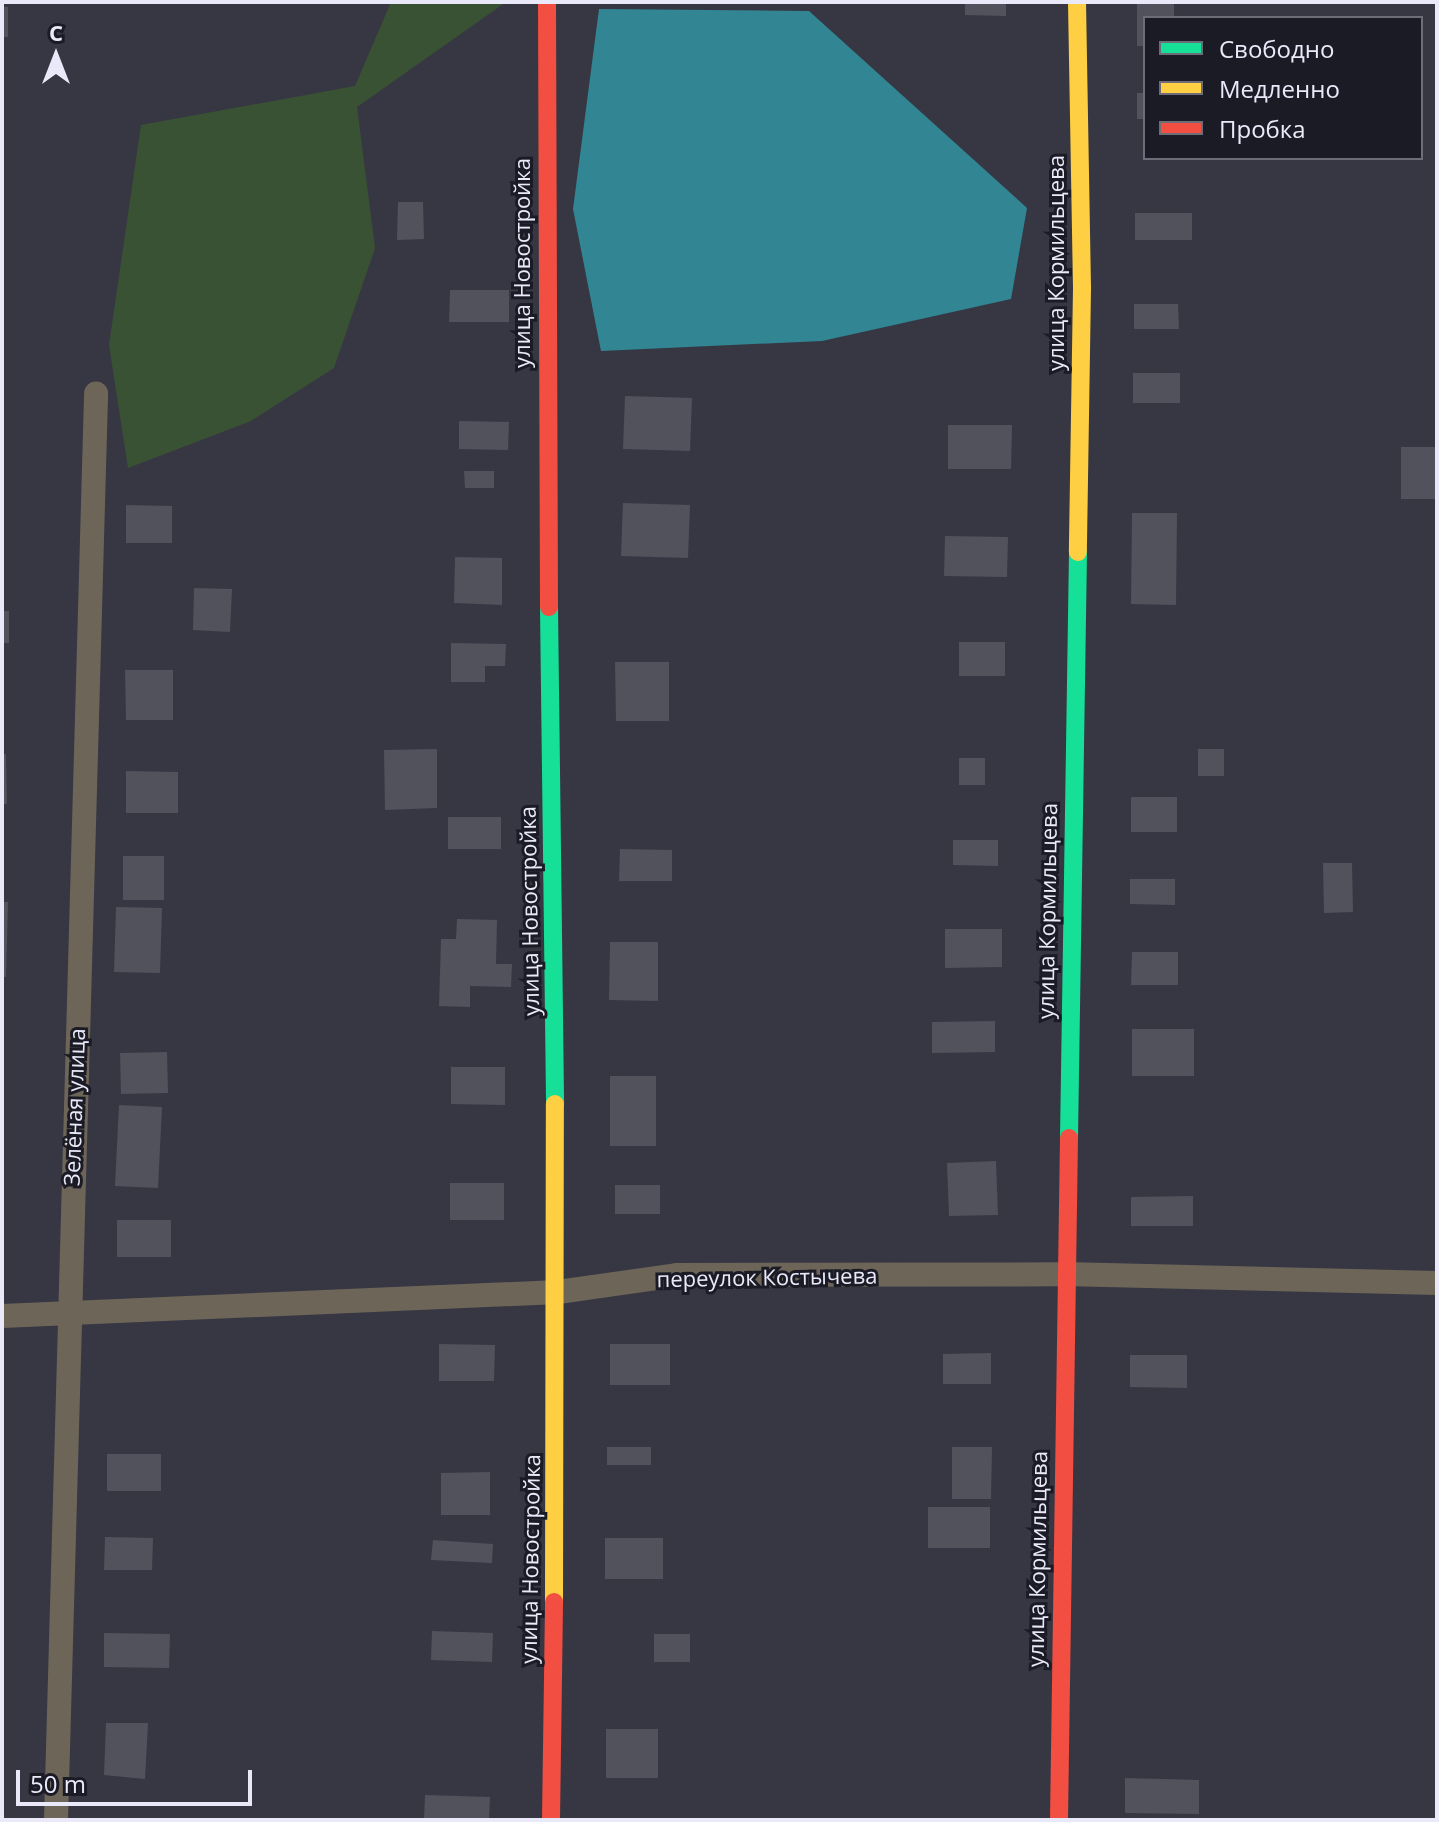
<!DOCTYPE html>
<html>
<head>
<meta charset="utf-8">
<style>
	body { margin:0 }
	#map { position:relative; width:1439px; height:1822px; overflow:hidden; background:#373744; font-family:"Open Sans",sans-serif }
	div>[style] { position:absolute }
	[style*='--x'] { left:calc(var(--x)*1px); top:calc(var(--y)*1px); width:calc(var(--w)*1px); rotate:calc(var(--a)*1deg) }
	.green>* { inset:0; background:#3a5234 }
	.water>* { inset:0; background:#328593 }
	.building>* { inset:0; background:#52525d }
	.street>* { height:24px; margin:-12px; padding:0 12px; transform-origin:12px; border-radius:12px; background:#6d6658 }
	.fast>* { height:18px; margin:-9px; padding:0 9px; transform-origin:9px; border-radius:9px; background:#16e098 }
	.slow>* { height:18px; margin:-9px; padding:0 9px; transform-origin:9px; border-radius:9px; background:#ffcf43 }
	.jam>* { height:18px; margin:-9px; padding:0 9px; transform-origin:9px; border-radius:9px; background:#f24e42 }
	span { translate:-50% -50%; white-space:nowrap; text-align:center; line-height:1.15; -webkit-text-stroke:6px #1b1b26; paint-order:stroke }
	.street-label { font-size:22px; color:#e9e9f9 }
	.frame { position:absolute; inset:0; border:4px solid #e9e9f9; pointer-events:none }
	.legend { position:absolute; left:1143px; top:16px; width:280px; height:144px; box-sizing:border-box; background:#1b1b26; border:2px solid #6d6d7a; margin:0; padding:10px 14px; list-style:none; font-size:24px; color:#e9e9f9 }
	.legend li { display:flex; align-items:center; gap:16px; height:40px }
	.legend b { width:40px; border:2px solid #6d6d7a }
	.north { position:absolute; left:16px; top:16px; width:80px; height:80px; -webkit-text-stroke:6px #1b1b26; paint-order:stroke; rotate:0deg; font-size:22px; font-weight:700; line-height:32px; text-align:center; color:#e9e9f9 }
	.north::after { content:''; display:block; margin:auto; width:28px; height:36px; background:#e9e9f9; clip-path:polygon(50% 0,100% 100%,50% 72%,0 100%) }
	.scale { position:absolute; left:16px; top:1770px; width:236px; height:36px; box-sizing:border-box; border:4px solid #e9e9f9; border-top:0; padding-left:10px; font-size:24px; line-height:28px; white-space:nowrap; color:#e9e9f9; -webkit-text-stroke:6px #1b1b26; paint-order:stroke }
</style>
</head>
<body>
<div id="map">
	<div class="green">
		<i style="clip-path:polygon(391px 2px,506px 2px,357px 107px,375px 248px,334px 368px,251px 421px,128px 468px,109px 345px,141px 125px,355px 86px)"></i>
	</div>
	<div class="water">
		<i style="clip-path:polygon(599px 9px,809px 11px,1027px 208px,1011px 299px,822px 341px,601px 351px,573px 209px)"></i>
	</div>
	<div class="building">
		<i style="clip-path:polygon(965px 2px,1006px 2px,1006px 16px,965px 15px)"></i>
		<i style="clip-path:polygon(1137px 2px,1174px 2px,1174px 18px,1145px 18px,1145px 46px,1137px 46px)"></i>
		<i style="clip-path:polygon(2px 7px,8px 7px,8px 37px,2px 37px)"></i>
		<i style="clip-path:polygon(1137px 93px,1145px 93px,1145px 119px,1137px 119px)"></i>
		<i style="clip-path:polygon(398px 202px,423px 202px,424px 239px,397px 240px)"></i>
		<i style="clip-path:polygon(1135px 213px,1192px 213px,1192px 240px,1135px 240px)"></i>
		<i style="clip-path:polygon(450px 290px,509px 290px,509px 322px,449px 322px)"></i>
		<i style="clip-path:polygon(1134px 304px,1178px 304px,1179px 329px,1134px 329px)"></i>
		<i style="clip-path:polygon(1133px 373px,1180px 373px,1180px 403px,1133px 403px)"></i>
		<i style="clip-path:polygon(625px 396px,692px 398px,690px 451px,623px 449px)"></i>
		<i style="clip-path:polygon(459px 421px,509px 422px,508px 450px,459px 449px)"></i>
		<i style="clip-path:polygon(948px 425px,1012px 425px,1011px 469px,948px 469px)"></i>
		<i style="clip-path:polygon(1401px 447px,1437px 447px,1437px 499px,1401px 499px)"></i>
		<i style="clip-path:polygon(464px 471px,494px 471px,494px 488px,465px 488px)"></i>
		<i style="clip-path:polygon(623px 503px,690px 505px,688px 558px,621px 556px)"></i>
		<i style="clip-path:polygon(126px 505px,172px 506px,172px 543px,126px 543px)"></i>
		<i style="clip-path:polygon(1132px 513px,1177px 513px,1176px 605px,1131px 604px)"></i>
		<i style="clip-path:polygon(945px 536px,1008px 537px,1007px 577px,944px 576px)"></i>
		<i style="clip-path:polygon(455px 557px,502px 558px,502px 605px,454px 603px)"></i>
		<i style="clip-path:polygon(194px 588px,232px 589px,230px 632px,193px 630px)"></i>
		<i style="clip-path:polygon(2px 611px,9px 611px,9px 643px,2px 643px)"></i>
		<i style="clip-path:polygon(959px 642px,1005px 642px,1005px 676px,959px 676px)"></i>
		<i style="clip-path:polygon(451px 643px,506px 644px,505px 666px,485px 666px,485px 682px,451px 682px)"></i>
		<i style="clip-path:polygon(615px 662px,669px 662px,669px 721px,616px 721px)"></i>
		<i style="clip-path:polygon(125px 670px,173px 670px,173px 720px,126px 720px)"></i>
		<i style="clip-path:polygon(437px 749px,437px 808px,385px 810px,384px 750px)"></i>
		<i style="clip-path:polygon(1198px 749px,1224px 749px,1224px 776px,1198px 776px)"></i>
		<i style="clip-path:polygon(2px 754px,6px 754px,7px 804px,2px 804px)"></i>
		<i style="clip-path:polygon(959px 758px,985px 758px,985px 785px,959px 785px)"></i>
		<i style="clip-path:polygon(126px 771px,178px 772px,178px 813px,126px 813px)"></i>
		<i style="clip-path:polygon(1131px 797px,1177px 797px,1177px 832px,1131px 832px)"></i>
		<i style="clip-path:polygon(448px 817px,501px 817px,501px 849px,448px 849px)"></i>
		<i style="clip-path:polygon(953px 840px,998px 840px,998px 866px,953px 865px)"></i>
		<i style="clip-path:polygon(620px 849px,672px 850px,672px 881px,619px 881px)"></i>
		<i style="clip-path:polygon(123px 856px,164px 856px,164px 900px,123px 900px)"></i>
		<i style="clip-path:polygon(1323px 863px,1352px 863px,1353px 912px,1324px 913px)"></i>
		<i style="clip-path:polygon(1130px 879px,1175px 879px,1175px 905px,1130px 904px)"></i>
		<i style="clip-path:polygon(2px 902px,8px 902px,6px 977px,2px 977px)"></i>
		<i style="clip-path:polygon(116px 907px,162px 908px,160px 973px,114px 972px)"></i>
		<i style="clip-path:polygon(457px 919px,497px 920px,496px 964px,512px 964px,511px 987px,470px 986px,470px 1007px,439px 1006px,441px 939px,456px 939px)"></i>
		<i style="clip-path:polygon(945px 929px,1002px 929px,1002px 967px,945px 968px)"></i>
		<i style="clip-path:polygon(610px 942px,658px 942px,658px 1001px,609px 1000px)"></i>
		<i style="clip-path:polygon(1132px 952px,1178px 952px,1178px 985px,1131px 985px)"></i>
		<i style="clip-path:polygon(995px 1021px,995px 1052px,932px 1053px,932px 1022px)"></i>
		<i style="clip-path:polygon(1132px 1029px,1194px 1029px,1194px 1076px,1132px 1076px)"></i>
		<i style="clip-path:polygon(167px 1052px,168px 1093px,121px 1094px,120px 1053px)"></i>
		<i style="clip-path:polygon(451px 1067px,505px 1067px,505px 1105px,451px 1104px)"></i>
		<i style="clip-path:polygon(610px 1076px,656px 1076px,656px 1146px,610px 1146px)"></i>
		<i style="clip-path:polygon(119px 1105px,162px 1107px,158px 1188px,115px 1186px)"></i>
		<i style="clip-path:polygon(996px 1161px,998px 1215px,949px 1216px,947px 1163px)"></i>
		<i style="clip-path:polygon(450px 1183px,504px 1183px,504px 1220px,450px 1220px)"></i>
		<i style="clip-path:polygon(615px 1185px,660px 1185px,660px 1214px,615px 1214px)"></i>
		<i style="clip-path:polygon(1193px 1196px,1193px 1226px,1131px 1226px,1131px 1197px)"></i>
		<i style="clip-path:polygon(117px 1220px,171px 1220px,171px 1257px,117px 1257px)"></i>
		<i style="clip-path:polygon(439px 1344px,495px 1345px,494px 1381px,439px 1381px)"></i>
		<i style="clip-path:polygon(610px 1344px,670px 1344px,670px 1385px,610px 1385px)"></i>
		<i style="clip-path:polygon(991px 1353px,991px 1384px,943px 1384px,943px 1354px)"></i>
		<i style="clip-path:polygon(1130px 1355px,1187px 1355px,1187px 1388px,1130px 1387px)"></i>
		<i style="clip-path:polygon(607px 1447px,651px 1447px,651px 1465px,607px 1465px)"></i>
		<i style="clip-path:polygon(952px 1447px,992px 1447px,991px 1499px,952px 1499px)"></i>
		<i style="clip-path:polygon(107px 1454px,161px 1454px,161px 1491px,107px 1491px)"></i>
		<i style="clip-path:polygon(490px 1472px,490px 1515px,441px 1515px,441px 1473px)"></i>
		<i style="clip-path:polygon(928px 1507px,990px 1507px,990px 1548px,928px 1548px)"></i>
		<i style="clip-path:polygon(105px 1537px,153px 1538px,152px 1570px,104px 1570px)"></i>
		<i style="clip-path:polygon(605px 1538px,663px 1538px,663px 1579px,605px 1579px)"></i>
		<i style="clip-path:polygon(433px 1540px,493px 1544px,492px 1563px,431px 1560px)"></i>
		<i style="clip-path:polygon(432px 1631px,493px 1633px,492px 1662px,431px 1660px)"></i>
		<i style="clip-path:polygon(104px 1633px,170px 1634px,169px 1668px,104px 1667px)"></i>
		<i style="clip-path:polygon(654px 1634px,690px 1634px,690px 1662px,654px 1662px)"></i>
		<i style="clip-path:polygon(106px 1723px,148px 1723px,145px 1779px,104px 1775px)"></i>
		<i style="clip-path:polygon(606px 1729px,658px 1729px,658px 1778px,606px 1778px)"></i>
		<i style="clip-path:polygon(1125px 1778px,1199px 1780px,1199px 1814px,1125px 1813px)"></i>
		<i style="clip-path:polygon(425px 1795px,490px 1797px,489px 1820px,424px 1820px)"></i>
	</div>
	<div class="street">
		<i style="--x:2;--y:1316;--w:557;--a:-2.47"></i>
		<i style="--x:558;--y:1292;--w:120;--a:-8.1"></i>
		<i style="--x:677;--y:1275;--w:387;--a:-0.1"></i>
		<i style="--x:1064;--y:1274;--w:373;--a:1.4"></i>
		<i style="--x:56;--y:1820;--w:1427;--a:-88.39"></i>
	</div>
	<div class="fast">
		<i style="--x:549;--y:607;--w:497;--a:89.3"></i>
		<i style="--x:1069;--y:1138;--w:586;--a:-89.12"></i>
	</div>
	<div class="slow">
		<i style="--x:1077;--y:2;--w:286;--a:89"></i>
		<i style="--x:1082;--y:288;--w:264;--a:90.9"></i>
		<i style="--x:554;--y:1602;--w:498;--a:-89.9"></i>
	</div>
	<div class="jam">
		<i style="--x:547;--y:2;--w:605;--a:89.81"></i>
		<i style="--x:551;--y:1820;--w:218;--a:-89.2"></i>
		<i style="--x:1059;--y:1820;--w:682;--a:-89.16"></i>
	</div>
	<div class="street-label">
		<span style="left:522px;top:263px;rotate:-90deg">улица Новостройка</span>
		<span style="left:1056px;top:263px;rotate:-90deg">улица Кормильцева</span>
		<span style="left:529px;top:911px;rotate:-91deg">улица Новостройка</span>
		<span style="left:1047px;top:911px;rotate:-89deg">улица Кормильцева</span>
		<span style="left:74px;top:1107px;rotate:-88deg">Зелёная улица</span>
		<span style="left:767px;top:1277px;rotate:-1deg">переулок Костычева</span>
		<span style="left:530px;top:1559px;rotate:-89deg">улица Новостройка</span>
		<span style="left:1037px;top:1559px;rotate:-89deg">улица Кормильцева</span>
	</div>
	<div class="frame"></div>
	<ul class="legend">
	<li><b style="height:10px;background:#16e098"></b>Свободно</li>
	<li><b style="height:10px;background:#ffcf43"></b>Медленно</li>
	<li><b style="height:10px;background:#f24e42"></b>Пробка</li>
	</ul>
	<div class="north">С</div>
	<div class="scale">50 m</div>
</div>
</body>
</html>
